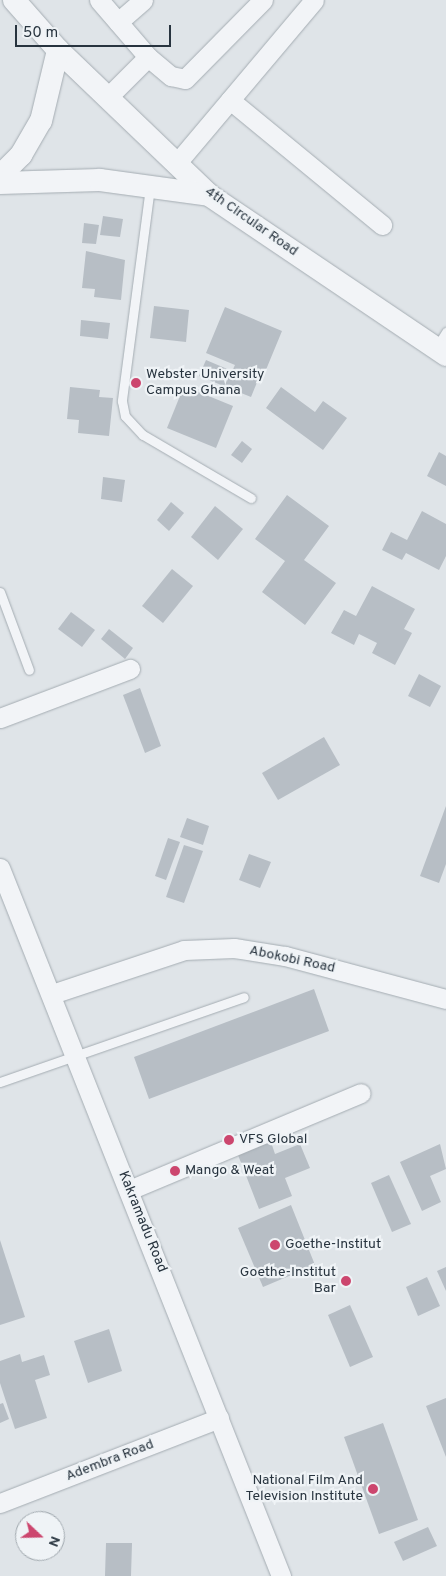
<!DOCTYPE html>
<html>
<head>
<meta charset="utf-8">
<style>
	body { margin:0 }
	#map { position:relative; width:446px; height:1576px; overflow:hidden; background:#dfe4e8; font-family:Overpass,sans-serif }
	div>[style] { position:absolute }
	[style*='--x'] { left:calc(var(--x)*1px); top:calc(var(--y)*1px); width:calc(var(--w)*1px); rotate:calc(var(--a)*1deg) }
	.building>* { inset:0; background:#b7bec5 }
	.roads { filter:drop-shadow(0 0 1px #a4acb2) drop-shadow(0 0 1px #a4acb2) }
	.service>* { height:9px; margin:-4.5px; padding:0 4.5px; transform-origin:4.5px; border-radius:4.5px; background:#f2f4f7 }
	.minor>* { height:19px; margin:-9.5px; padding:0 9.5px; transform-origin:9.5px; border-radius:9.5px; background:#f2f4f7 }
	.tertiary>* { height:22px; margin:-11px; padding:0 11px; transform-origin:11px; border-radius:11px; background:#f2f4f7 }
	.dots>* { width:14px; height:14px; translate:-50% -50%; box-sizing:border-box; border:2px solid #eff3f6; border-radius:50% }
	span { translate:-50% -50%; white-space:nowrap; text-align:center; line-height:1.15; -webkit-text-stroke:4.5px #eff3f6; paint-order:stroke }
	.street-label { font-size:14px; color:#28343f }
	.poi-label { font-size:14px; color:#28343f }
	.left { translate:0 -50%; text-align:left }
	.right { translate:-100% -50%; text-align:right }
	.north { position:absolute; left:15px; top:1511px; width:50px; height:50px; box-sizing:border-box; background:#eff3f6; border:1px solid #9fa7ad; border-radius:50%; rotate:111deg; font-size:14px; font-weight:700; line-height:20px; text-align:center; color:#28343f }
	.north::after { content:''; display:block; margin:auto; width:18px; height:22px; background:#cc466e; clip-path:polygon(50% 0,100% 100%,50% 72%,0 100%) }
	.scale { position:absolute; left:15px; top:25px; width:156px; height:22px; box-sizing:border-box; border:2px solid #28343f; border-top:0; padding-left:6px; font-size:15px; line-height:18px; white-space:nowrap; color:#28343f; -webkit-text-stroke:4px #eff3f6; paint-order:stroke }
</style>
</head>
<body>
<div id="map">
	<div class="building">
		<i style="clip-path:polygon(103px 216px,123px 219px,120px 237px,100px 235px)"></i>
		<i style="clip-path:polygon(84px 223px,99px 225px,96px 244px,82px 243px)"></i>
		<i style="clip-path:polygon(86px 251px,125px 260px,121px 300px,94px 297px,95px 289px,82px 288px)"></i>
		<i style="clip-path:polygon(154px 306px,189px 310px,186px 342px,150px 338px)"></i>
		<i style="clip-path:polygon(225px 307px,282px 331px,263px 377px,251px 371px,249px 376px,258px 380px,251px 397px,199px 376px,206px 360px,232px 371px,235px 365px,206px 353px)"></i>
		<i style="clip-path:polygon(81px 320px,110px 323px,108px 339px,80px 336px)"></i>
		<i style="clip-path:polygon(184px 386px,233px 406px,216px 448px,167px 428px)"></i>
		<i style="clip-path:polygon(70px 387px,100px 390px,99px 397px,113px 398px,109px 436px,78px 433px,79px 420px,67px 419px)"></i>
		<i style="clip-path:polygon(281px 387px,315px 412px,323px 401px,347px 418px,323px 450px,266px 408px)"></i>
		<i style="clip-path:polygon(242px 441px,252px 449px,242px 463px,231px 455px)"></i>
		<i style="clip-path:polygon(439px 452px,446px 456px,446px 486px,427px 476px)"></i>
		<i style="clip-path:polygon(103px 477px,125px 480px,122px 502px,101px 499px)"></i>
		<i style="clip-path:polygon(287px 495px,329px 526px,304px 560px,336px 583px,305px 625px,262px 592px,285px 561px,255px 539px)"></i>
		<i style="clip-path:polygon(171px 502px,184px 513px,169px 531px,157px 520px)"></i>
		<i style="clip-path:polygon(215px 506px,243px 529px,218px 560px,191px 537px)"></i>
		<i style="clip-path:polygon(422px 511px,446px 524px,446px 556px,439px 570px,406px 553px,402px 560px,382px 550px,391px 532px,407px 540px)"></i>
		<i style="clip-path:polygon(172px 569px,193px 586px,163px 623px,142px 606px)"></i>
		<i style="clip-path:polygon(372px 586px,415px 609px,404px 629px,412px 633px,395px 665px,372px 653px,377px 643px,359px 634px,354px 645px,331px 633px,344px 610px,356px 616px)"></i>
		<i style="clip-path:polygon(71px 612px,95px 630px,82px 647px,58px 629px)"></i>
		<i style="clip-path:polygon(109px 629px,133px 648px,125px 659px,101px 639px)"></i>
		<i style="clip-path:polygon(419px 674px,441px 686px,430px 707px,408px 696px)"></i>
		<i style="clip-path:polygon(140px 688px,161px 746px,145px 753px,123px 695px)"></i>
		<i style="clip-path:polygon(324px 737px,340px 765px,278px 800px,262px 773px)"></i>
		<i style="clip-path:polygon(446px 806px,446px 864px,439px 883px,420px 876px)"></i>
		<i style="clip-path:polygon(187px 818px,209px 826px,203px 845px,180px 837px)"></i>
		<i style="clip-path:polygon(168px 838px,180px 842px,166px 880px,155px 876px)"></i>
		<i style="clip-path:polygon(184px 845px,203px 851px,184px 903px,166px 897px)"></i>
		<i style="clip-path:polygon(249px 854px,271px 862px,260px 888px,239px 880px)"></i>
		<i style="clip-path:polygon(314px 989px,329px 1031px,149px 1099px,134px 1057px)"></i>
		<i style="clip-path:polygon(271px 1142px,275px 1154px,300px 1144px,310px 1168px,285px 1178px,292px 1196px,259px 1209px,238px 1155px)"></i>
		<i style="clip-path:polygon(440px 1144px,446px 1169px,430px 1176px,441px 1202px,422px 1211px,400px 1162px)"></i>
		<i style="clip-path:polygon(389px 1175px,411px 1224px,392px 1232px,371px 1183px)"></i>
		<i style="clip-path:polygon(291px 1205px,315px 1265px,263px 1287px,238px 1228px)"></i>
		<i style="clip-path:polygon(0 1240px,25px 1317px,0 1325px)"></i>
		<i style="clip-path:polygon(446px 1267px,446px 1291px,437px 1271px)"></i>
		<i style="clip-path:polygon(427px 1277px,440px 1306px,418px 1316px,406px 1287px)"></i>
		<i style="clip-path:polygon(350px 1305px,373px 1357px,350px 1367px,328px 1315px)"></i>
		<i style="clip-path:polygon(109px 1329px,122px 1371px,88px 1383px,74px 1341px)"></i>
		<i style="clip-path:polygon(20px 1354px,22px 1362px,44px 1355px,50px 1375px,35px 1380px,47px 1418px,15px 1429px,0 1383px,0 1361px)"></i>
		<i style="clip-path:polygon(446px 1398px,446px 1457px,426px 1406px)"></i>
		<i style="clip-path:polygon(3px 1403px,9px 1419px,0 1423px,0 1404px)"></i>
		<i style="clip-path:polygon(383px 1423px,418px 1520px,379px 1534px,344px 1437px)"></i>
		<i style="clip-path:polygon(428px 1527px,437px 1546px,403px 1561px,394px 1542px)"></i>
		<i style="clip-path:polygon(106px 1543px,132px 1543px,131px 1576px,105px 1576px)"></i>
	</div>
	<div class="roads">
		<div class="service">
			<i style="--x:150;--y:187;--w:216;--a:97.5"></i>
			<i style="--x:122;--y:401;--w:15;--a:79"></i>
			<i style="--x:125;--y:416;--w:26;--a:47"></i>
			<i style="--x:143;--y:435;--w:125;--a:30.3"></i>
			<i style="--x:436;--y:348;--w:19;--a:-58"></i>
			<i style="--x:0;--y:592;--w:83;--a:69.6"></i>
			<i style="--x:0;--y:1082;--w:258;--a:-19.2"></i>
		</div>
		<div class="minor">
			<i style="--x:99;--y:0;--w:75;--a:49.3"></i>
			<i style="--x:148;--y:57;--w:58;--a:135"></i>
			<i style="--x:118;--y:22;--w:33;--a:-41"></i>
			<i style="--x:148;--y:57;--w:30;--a:40"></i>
			<i style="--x:171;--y:76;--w:14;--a:12"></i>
			<i style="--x:185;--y:79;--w:111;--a:-45.4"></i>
			<i style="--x:230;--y:100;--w:197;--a:39.4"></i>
			<i style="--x:176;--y:164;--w:214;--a:-49.9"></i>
			<i style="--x:0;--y:718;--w:139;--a:-20.7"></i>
			<i style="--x:0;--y:868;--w:762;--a:68.35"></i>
			<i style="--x:52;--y:994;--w:139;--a:-18.4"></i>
			<i style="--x:184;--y:950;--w:50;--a:-2.3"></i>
			<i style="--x:234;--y:948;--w:52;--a:8.9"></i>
			<i style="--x:285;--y:956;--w:167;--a:15"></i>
			<i style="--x:129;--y:1190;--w:251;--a:-22.7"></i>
			<i style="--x:0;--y:1503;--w:235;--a:-21.2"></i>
		</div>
		<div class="tertiary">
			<i style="--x:14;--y:0;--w:67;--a:48.7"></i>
			<i style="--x:58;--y:50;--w:209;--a:43.8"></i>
			<i style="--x:209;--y:195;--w:286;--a:34"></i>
			<i style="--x:0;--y:176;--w:30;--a:-45"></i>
			<i style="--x:21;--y:155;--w:39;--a:-60"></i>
			<i style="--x:41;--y:121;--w:73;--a:-76.5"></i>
			<i style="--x:0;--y:183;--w:100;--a:-1.7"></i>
			<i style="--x:100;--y:180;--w:110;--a:7.8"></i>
		</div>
	</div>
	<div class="dots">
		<i style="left:136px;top:383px;background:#cc466e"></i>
		<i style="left:229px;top:1140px;background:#cc466e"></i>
		<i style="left:175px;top:1171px;background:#cc466e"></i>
		<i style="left:275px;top:1245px;background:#cc466e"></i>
		<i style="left:346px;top:1281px;background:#cc466e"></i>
		<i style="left:373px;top:1489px;background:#cc466e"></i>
	</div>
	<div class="street-label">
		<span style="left:251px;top:222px;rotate:35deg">4th Circular Road</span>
		<span style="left:292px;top:960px;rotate:12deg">Abokobi Road</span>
		<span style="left:142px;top:1222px;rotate:68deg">Kakramadu Road</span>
		<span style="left:110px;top:1461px;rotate:-21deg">Adembra Road</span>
	</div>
	<div class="poi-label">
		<span class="left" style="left:146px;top:383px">Webster University<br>Campus Ghana</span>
		<span class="left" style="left:239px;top:1140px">VFS Global</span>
		<span class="left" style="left:185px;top:1171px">Mango &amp; Weat</span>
		<span class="left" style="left:285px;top:1245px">Goethe-Institut</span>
		<span class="right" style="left:336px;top:1281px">Goethe-Institut<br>Bar</span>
		<span class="right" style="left:363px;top:1489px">National Film And<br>Television Institute</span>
	</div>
	<div class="north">N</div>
	<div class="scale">50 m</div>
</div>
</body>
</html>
